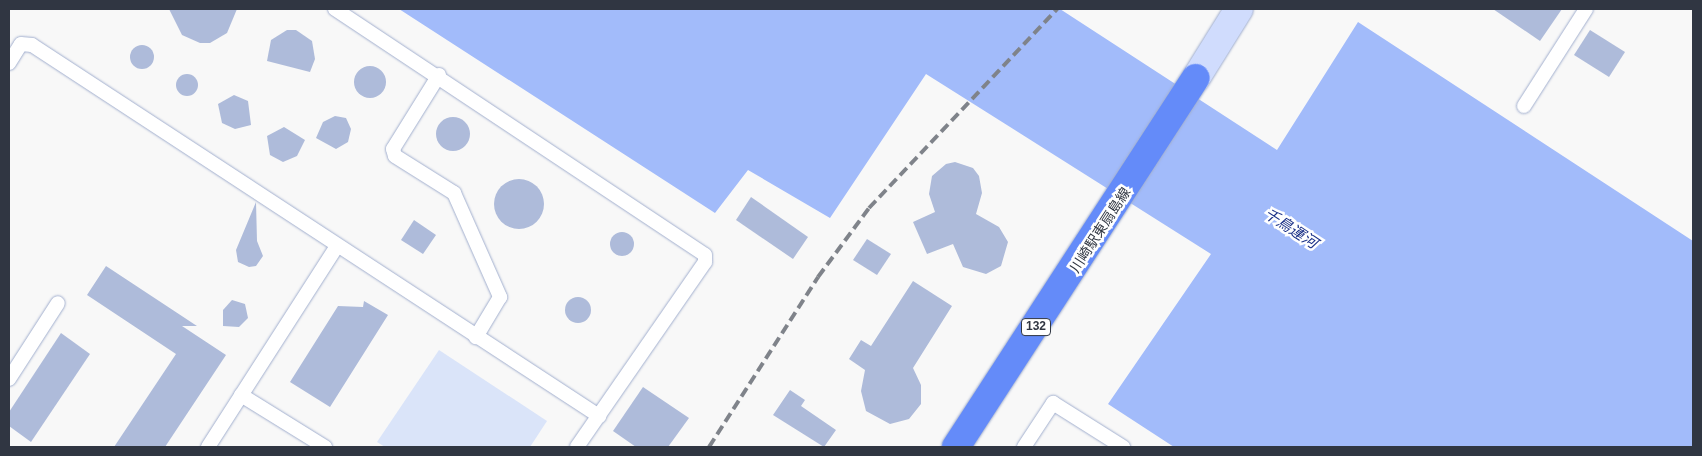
<!DOCTYPE html>
<html>
<head>
<meta charset="utf-8">
<style>
	body { margin:0 }
	#map { position:relative; width:1702px; height:456px; overflow:hidden; background:#f8f8f8; font-family:Helvetica,"Noto Sans JP",sans-serif }
	div>[style] { position:absolute }
	[style*='--x'] { left:calc(var(--x)*1px); top:calc(var(--y)*1px); width:calc(var(--w)*1px); rotate:calc(var(--a)*1deg) }
	.green>* { inset:0; background:#dae4f9 }
	.water>* { inset:0; background:#a2bbfa }
	.building>* { inset:0; background:#aebbda }
	.round { border-radius:50% }
	.roads { filter:drop-shadow(0 0 1px #a2afce) drop-shadow(0 0 1px #a2afce) }
	.lane>* { height:14px; margin:-7px; padding:0 7px; transform-origin:7px; border-radius:7px; background:#fff }
	.secondary>* { height:28px; margin:-14px; padding:0 14px; transform-origin:14px; border-radius:14px; background:#d0dcfd }
	.highway>* { height:28px; margin:-14px; padding:0 14px; transform-origin:14px; border-radius:14px; background:#648bf9 }
	.rail>* { height:4px; margin-top:-2px; transform-origin:0; background:repeating-linear-gradient(90deg,#7f838a 0 10px,transparent 0 15px) }
	span { translate:-50% -50%; white-space:nowrap; text-align:center; line-height:1.15; -webkit-text-stroke:5px #fff; paint-order:stroke }
	.shield-label span { padding:1px 4px; background:#fff; border:1px solid; border-radius:4px; -webkit-text-stroke-width:0 }
	.shield-label { font-size:12px; color:#303642; font-weight:700 }
	.street-label { font-size:14px; color:#303642 }
	.water-label { font-size:15px; color:#1a3087; font-style:italic }
	.frame { position:absolute; inset:0; border:10px solid #303642; pointer-events:none }
</style>
</head>
<body>
<div id="map">
	<div class="green">
		<i style="clip-path:polygon(439px 350px,547px 421px,530px 447px,385px 447px,377px 442px)"></i>
	</div>
	<div class="water">
		<i style="clip-path:polygon(399px 9px,1060px 9px,1277px 150px,1358px 22px,1693px 241px,1693px 447px,1174px 447px,1108px 404px,1211px 254px,926px 74px,830px 218px,748px 170px,715px 213px)"></i>
	</div>
	<div class="building">
		<i style="clip-path:polygon(169px 9px,237px 9px,227px 33px,210px 43px,200px 43px,182px 35px)"></i>
		<i style="clip-path:polygon(1493px 9px,1562px 9px,1540px 41px)"></i>
		<i style="clip-path:polygon(287px 30px,296px 30px,312px 41px,315px 59px,310px 72px,267px 61px,271px 40px)"></i>
		<i style="clip-path:polygon(1590px 30px,1625px 52px,1609px 77px,1574px 55px)"></i>
		<i class="round" style="left:130px;top:45px;width:24px;height:24px"></i>
		<i class="round" style="left:354px;top:66px;width:32px;height:32px"></i>
		<i class="round" style="left:176px;top:74px;width:22px;height:22px"></i>
		<i style="clip-path:polygon(234px 95px,248px 101px,251px 125px,235px 129px,222px 123px,218px 104px)"></i>
		<i style="clip-path:polygon(335px 116px,346px 118px,351px 129px,348px 142px,336px 149px,316px 138px,323px 122px)"></i>
		<i class="round" style="left:436px;top:117px;width:34px;height:34px"></i>
		<i style="clip-path:polygon(284px 127px,305px 140px,297px 156px,283px 162px,270px 155px,267px 136px)"></i>
		<i style="clip-path:polygon(955px 162px,973px 168px,979px 176px,982px 193px,976px 214px,999px 227px,1008px 242px,1001px 266px,986px 274px,963px 267px,953px 244px,927px 254px,913px 222px,935px 212px,929px 194px,932px 176px,946px 164px)"></i>
		<i class="round" style="left:494px;top:179px;width:50px;height:50px"></i>
		<i style="clip-path:polygon(751px 197px,808px 237px,793px 259px,736px 220px)"></i>
		<i style="clip-path:polygon(256px 202px,257px 241px,263px 256px,256px 266px,249px 267px,238px 262px,236px 250px)"></i>
		<i style="clip-path:polygon(414px 220px,436px 235px,423px 254px,401px 240px)"></i>
		<i class="round" style="left:610px;top:232px;width:24px;height:24px"></i>
		<i style="clip-path:polygon(867px 239px,891px 254px,877px 275px,853px 260px)"></i>
		<i style="clip-path:polygon(106px 266px,197px 326px,182px 326px,226px 355px,165px 447px,114px 447px,176px 354px,87px 295px)"></i>
		<i style="clip-path:polygon(913px 281px,952px 306px,913px 368px,921px 385px,921px 404px,909px 419px,890px 424px,866px 411px,861px 391px,865px 370px,849px 359px,861px 340px,871px 346px)"></i>
		<i class="round" style="left:565px;top:297px;width:26px;height:26px"></i>
		<i style="clip-path:polygon(232px 300px,245px 304px,248px 318px,239px 327px,223px 326px,223px 310px)"></i>
		<i style="clip-path:polygon(364px 301px,388px 315px,330px 407px,290px 382px,338px 306px,363px 307px)"></i>
		<i style="clip-path:polygon(61px 333px,90px 354px,31px 442px,9px 426px,9px 412px)"></i>
		<i style="clip-path:polygon(643px 387px,689px 418px,668px 447px,636px 447px,613px 431px)"></i>
		<i style="clip-path:polygon(790px 390px,805px 400px,801px 406px,836px 430px,824px 447px,773px 415px)"></i>
	</div>
	<div class="roads">
		<div class="lane">
			<i style="--x:335;--y:9;--w:444;--a:33.6"></i>
			<i style="--x:705;--y:255;--w:7;--a:90"></i>
			<i style="--x:705;--y:262;--w:225;--a:124.7"></i>
			<i style="--x:9;--y:63;--w:22;--a:-58"></i>
			<i style="--x:21;--y:44;--w:11;--a:5"></i>
			<i style="--x:32;--y:45;--w:678;--a:33.2"></i>
			<i style="--x:439;--y:75;--w:87;--a:121.9"></i>
			<i style="--x:393;--y:149;--w:7;--a:74"></i>
			<i style="--x:395;--y:156;--w:70;--a:32.1"></i>
			<i style="--x:454;--y:193;--w:114;--a:66.1"></i>
			<i style="--x:500;--y:297;--w:47;--a:121"></i>
			<i style="--x:1524;--y:106;--w:115;--a:-57.4"></i>
			<i style="--x:9;--y:379;--w:90;--a:-57.2"></i>
			<i style="--x:241;--y:395;--w:99;--a:31.8"></i>
			<i style="--x:208;--y:447;--w:239;--a:-57.3"></i>
			<i style="--x:1024;--y:447;--w:53;--a:-56.6"></i>
			<i style="--x:1053;--y:403;--w:83;--a:32.2"></i>
		</div>
		<div class="secondary">
			<i style="--x:1196;--y:78;--w:81;--a:-58.1"></i>
		</div>
		<div class="highway">
			<i style="--x:956;--y:447;--w:440;--a:-57"></i>
		</div>
	</div>
	<div class="rail">
		<i style="--x:709;--y:447;--w:202;--a:-57.3"></i>
		<i style="--x:818;--y:277;--w:86;--a:-53.5"></i>
		<i style="--x:869;--y:208;--w:274;--a:-46.6"></i>
	</div>
	<div class="shield-label">
		<span style="left:1036px;top:327px">132</span>
	</div>
	<div class="street-label">
		<span style="left:1100px;top:230px;rotate:-57deg">川崎駅東扇島線</span>
	</div>
	<div class="water-label">
		<span style="left:1291px;top:228px;rotate:33deg">千鳥運河</span>
	</div>
	<div class="frame"></div>
</div>
</body>
</html>
